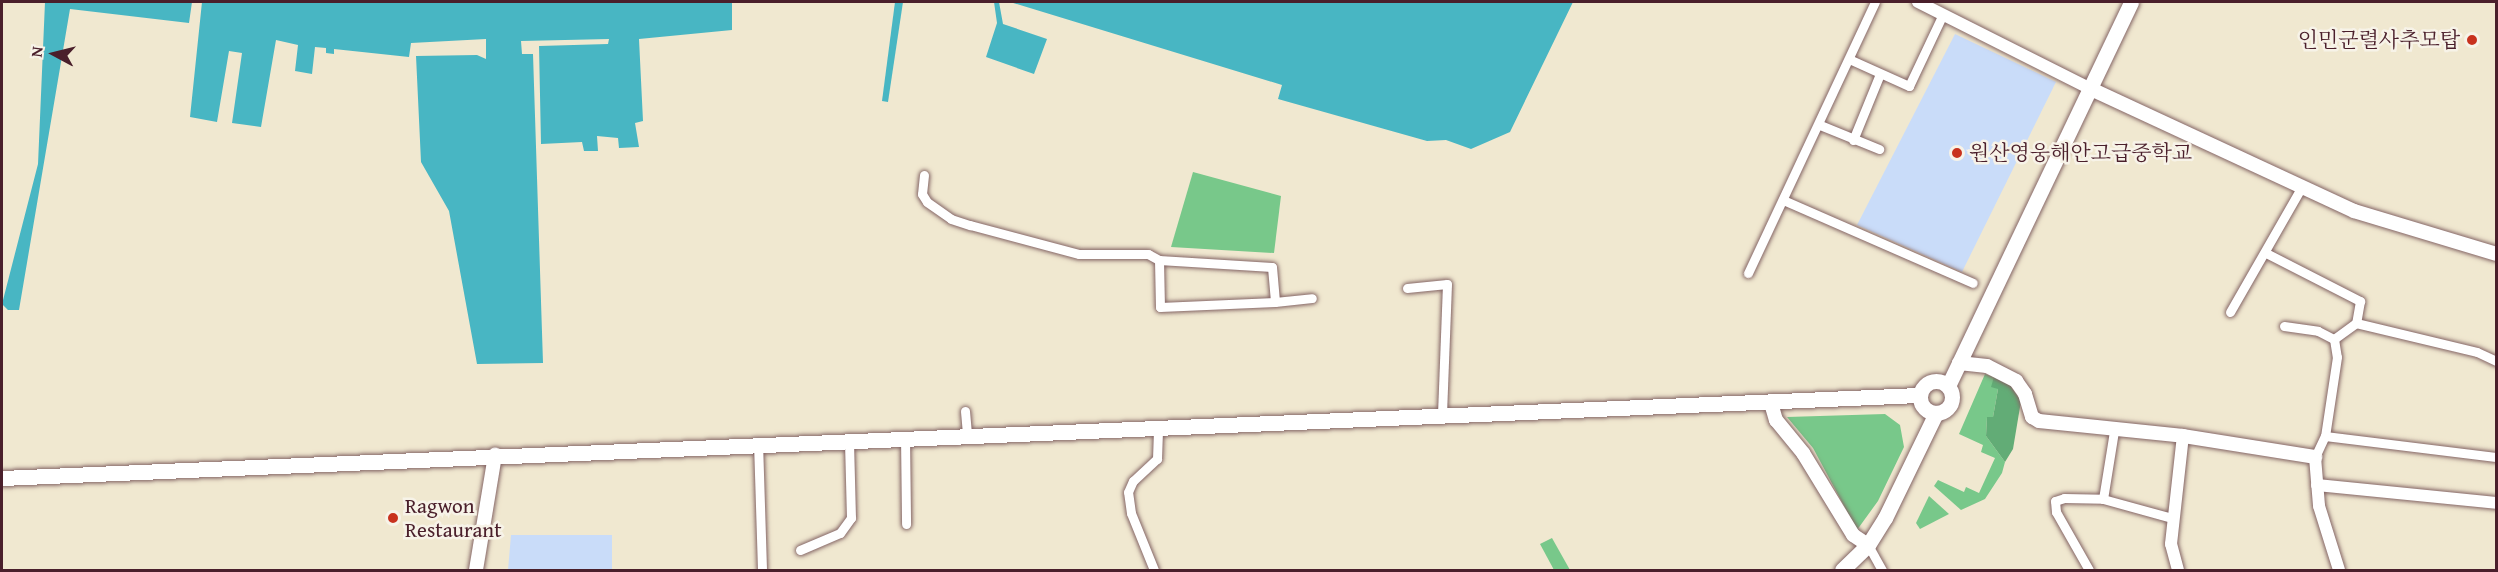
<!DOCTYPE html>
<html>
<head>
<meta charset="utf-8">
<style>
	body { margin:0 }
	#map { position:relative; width:2498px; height:572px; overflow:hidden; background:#f0e8d0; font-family:"Gentium Book Plus","Noto Serif KR",serif }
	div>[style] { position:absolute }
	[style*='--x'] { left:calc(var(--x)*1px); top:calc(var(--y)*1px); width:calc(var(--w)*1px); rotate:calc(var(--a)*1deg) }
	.built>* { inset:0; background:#c9dcf9 }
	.green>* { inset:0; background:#78c88a }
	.forest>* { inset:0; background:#62ac76 }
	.water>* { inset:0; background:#48b6c3 }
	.roads { filter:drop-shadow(0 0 2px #846565) drop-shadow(0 0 2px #846565) }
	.minor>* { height:9px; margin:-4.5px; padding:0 4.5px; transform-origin:4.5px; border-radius:4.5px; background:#fff }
	.tertiary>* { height:12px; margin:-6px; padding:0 6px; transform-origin:6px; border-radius:6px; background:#fff }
	.secondary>* { height:14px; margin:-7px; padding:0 7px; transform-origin:7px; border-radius:7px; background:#fff }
	.primary>* { height:15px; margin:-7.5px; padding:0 7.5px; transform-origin:7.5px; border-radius:7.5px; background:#fff }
	.trunk>* { height:15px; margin:-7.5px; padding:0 7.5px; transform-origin:7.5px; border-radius:7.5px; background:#fff }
	.trunk>.ring { margin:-7.5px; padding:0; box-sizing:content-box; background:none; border:15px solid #fff; border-radius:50% }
	.dots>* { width:16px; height:16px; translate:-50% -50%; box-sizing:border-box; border:3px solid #f7f3e8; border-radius:50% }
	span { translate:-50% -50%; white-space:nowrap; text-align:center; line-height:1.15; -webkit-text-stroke:5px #f7f3e8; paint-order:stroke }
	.poi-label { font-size:21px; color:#4a1f2b }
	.right { translate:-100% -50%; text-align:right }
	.left { translate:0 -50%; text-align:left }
	.frame { position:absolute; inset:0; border:3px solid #4a1f2b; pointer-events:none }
	.north { position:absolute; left:24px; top:24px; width:60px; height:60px; -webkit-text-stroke:4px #f7f3e8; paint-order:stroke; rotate:277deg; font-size:16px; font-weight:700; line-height:24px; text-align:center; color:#4a1f2b }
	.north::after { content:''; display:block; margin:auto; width:21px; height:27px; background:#4a1f2b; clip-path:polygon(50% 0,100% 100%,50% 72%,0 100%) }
</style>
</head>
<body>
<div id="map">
	<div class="built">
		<i style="clip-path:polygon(1955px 34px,2056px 82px,1962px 272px,1857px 225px)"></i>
		<i style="clip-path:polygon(511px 535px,612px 535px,612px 570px,508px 570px)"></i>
	</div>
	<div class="green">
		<i style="clip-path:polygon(1193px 172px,1281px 196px,1274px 253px,1171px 247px)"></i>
		<i style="clip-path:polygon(1985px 374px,1994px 377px,1998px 389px,1993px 417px,1987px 417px,1986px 436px,2005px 462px,2002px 473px,1985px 499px,1961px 510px,1934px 486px,1938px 480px,1964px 492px,1966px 487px,1979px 493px,1995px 458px,1981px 452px,1983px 445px,1959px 434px)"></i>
		<i style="clip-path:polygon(1885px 414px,1900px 425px,1904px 447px,1878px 501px,1857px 530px,1813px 448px,1787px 417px)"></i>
		<i style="clip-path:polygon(1929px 496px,1949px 514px,1920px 529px,1916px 523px)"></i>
		<i style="clip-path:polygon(1552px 538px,1570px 570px,1554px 570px,1540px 544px)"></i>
	</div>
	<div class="forest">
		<i style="clip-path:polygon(1994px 377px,2005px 378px,2021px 401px,2013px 449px,2005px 462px,1986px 436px,1987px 417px,1993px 417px,1998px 389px,1991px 387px)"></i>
	</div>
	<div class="water">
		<i style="clip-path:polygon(45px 2px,192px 2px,189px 23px,70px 9px,19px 310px,8px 310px,2px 304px,38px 164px)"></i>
		<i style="clip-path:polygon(202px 2px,732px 2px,732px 30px,639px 39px,643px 121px,635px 123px,639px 147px,619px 148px,618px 138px,597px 136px,598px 151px,584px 151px,582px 142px,541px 144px,539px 46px,608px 44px,609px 39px,521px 41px,522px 54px,533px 54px,543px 363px,477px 364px,449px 211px,421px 162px,416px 56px,477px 55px,486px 59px,486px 39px,411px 43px,409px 57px,334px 49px,334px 54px,326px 53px,326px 48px,315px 47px,312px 74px,295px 71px,298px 45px,276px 40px,261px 127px,232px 123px,242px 53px,229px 51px,217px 122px,190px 117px)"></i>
		<i style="clip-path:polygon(895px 2px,903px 2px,888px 102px,882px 101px)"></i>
		<i style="clip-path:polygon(994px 2px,999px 2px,1003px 24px,1047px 39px,1034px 74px,986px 57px,997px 23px)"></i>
		<i style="clip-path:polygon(1010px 2px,1573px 2px,1510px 132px,1471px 149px,1446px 140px,1427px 141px,1278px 99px,1282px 85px)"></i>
	</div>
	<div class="roads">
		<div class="minor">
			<i style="--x:1849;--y:59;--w:66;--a:24.2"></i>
			<i style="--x:1909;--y:86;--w:80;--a:-64.7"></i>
			<i style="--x:1820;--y:125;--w:64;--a:22.1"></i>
			<i style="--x:1853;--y:140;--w:71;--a:-67.8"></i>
			<i style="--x:924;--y:175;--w:19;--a:96"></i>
			<i style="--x:922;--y:194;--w:9;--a:58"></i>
			<i style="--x:927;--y:202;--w:29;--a:35"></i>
			<i style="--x:951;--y:219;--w:20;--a:18"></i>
			<i style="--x:970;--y:225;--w:113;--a:14.9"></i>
			<i style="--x:1079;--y:254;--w:69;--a:0"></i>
			<i style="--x:1148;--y:254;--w:13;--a:29"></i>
			<i style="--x:1159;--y:260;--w:113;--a:3.5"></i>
			<i style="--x:1272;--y:267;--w:35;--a:85"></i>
			<i style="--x:1275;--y:302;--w:37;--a:-6"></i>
			<i style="--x:1783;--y:200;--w:207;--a:23.6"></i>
			<i style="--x:2266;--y:253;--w:106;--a:27.1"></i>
			<i style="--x:2360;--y:301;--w:22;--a:100"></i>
			<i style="--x:2356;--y:323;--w:27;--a:144"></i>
			<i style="--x:1159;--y:260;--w:47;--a:88.8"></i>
			<i style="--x:1160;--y:307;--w:115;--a:-2.5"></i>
			<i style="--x:1748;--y:273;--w:299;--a:-64.9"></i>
			<i style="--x:1407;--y:288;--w:40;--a:-5.7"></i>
			<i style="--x:1447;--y:284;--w:132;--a:92.2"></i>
			<i style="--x:2230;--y:312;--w:143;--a:-60.2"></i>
			<i style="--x:2356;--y:323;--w:124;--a:13.5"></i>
			<i style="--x:2477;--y:352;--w:21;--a:25"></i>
			<i style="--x:2284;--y:326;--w:34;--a:8"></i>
			<i style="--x:2318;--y:331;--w:18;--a:27"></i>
			<i style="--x:2334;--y:339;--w:18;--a:81"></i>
			<i style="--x:2337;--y:357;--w:80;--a:98.6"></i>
			<i style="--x:965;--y:411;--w:23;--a:85"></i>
			<i style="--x:905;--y:436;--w:88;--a:89.3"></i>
			<i style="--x:758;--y:442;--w:128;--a:88.2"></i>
			<i style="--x:2315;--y:457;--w:23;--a:-65"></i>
			<i style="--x:2325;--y:436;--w:172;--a:7"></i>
			<i style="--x:2103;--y:499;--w:69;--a:-80.8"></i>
			<i style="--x:1868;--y:545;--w:29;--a:61"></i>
			<i style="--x:800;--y:550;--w:43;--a:-23"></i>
			<i style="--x:840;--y:533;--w:19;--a:-54"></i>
			<i style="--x:851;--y:518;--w:79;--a:-91.5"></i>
			<i style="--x:1154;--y:570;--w:61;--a:-112"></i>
			<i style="--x:1131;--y:513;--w:21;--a:-98"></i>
			<i style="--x:1128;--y:492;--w:12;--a:-66"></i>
			<i style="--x:1133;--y:481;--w:33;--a:-43"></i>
			<i style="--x:1157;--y:459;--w:33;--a:-88"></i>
			<i style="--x:2089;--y:570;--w:67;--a:-119.6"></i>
			<i style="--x:2056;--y:512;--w:11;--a:-95"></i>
			<i style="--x:2055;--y:501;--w:9;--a:-18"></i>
			<i style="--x:2064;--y:498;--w:39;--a:1"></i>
			<i style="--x:2103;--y:499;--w:72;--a:15.4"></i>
		</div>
		<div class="tertiary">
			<i style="--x:1918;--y:2;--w:191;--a:26.7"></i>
			<i style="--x:2315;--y:457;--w:49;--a:85.3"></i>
			<i style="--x:2319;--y:506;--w:67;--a:72.6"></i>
			<i style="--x:2317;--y:485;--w:180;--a:5.7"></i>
			<i style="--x:2178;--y:570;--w:27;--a:-105"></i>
			<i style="--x:2171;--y:544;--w:109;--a:-83.7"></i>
		</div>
		<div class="secondary">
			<i style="--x:2089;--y:88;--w:292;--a:24.9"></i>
			<i style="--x:2354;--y:211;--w:148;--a:16.8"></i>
			<i style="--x:1959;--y:363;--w:28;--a:6"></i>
			<i style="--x:1987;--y:366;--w:33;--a:27"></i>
			<i style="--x:2016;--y:381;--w:16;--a:55"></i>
			<i style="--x:2025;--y:394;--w:24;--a:73"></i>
			<i style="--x:2032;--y:417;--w:8;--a:30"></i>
			<i style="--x:2039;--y:421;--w:145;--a:5.9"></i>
			<i style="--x:2183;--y:436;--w:134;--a:9"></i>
			<i style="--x:1771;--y:403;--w:18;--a:74"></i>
			<i style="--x:1776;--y:420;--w:43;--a:50.7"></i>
			<i style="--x:1803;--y:453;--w:96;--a:58.6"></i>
			<i style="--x:1853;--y:535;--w:18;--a:34"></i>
			<i style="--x:476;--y:570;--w:117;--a:-80.6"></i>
		</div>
		<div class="primary">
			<i style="--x:2;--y:478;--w:1920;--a:-2.48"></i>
		</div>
		<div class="trunk">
			<i class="ring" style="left:1920px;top:381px;width:17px;height:17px"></i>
			<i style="--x:1948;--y:386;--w:425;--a:-64.5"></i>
			<i style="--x:1842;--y:570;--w:36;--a:-44"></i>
			<i style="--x:1868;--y:545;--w:32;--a:-58"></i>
			<i style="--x:1885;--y:518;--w:117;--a:-64.1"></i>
		</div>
	</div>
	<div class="dots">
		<i style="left:2472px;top:40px;background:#c8321e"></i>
		<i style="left:1957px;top:153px;background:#c8321e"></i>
		<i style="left:393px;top:518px;background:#c8321e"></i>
	</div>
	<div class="poi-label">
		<span class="right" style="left:2460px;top:40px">인민군렬사추모탑</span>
		<span class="left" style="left:1969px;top:153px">원산영웅해안고급중학교</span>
		<span class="left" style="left:405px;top:518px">Ragwon<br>Restaurant</span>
	</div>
	<div class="frame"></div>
	<div class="north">N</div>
</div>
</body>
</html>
